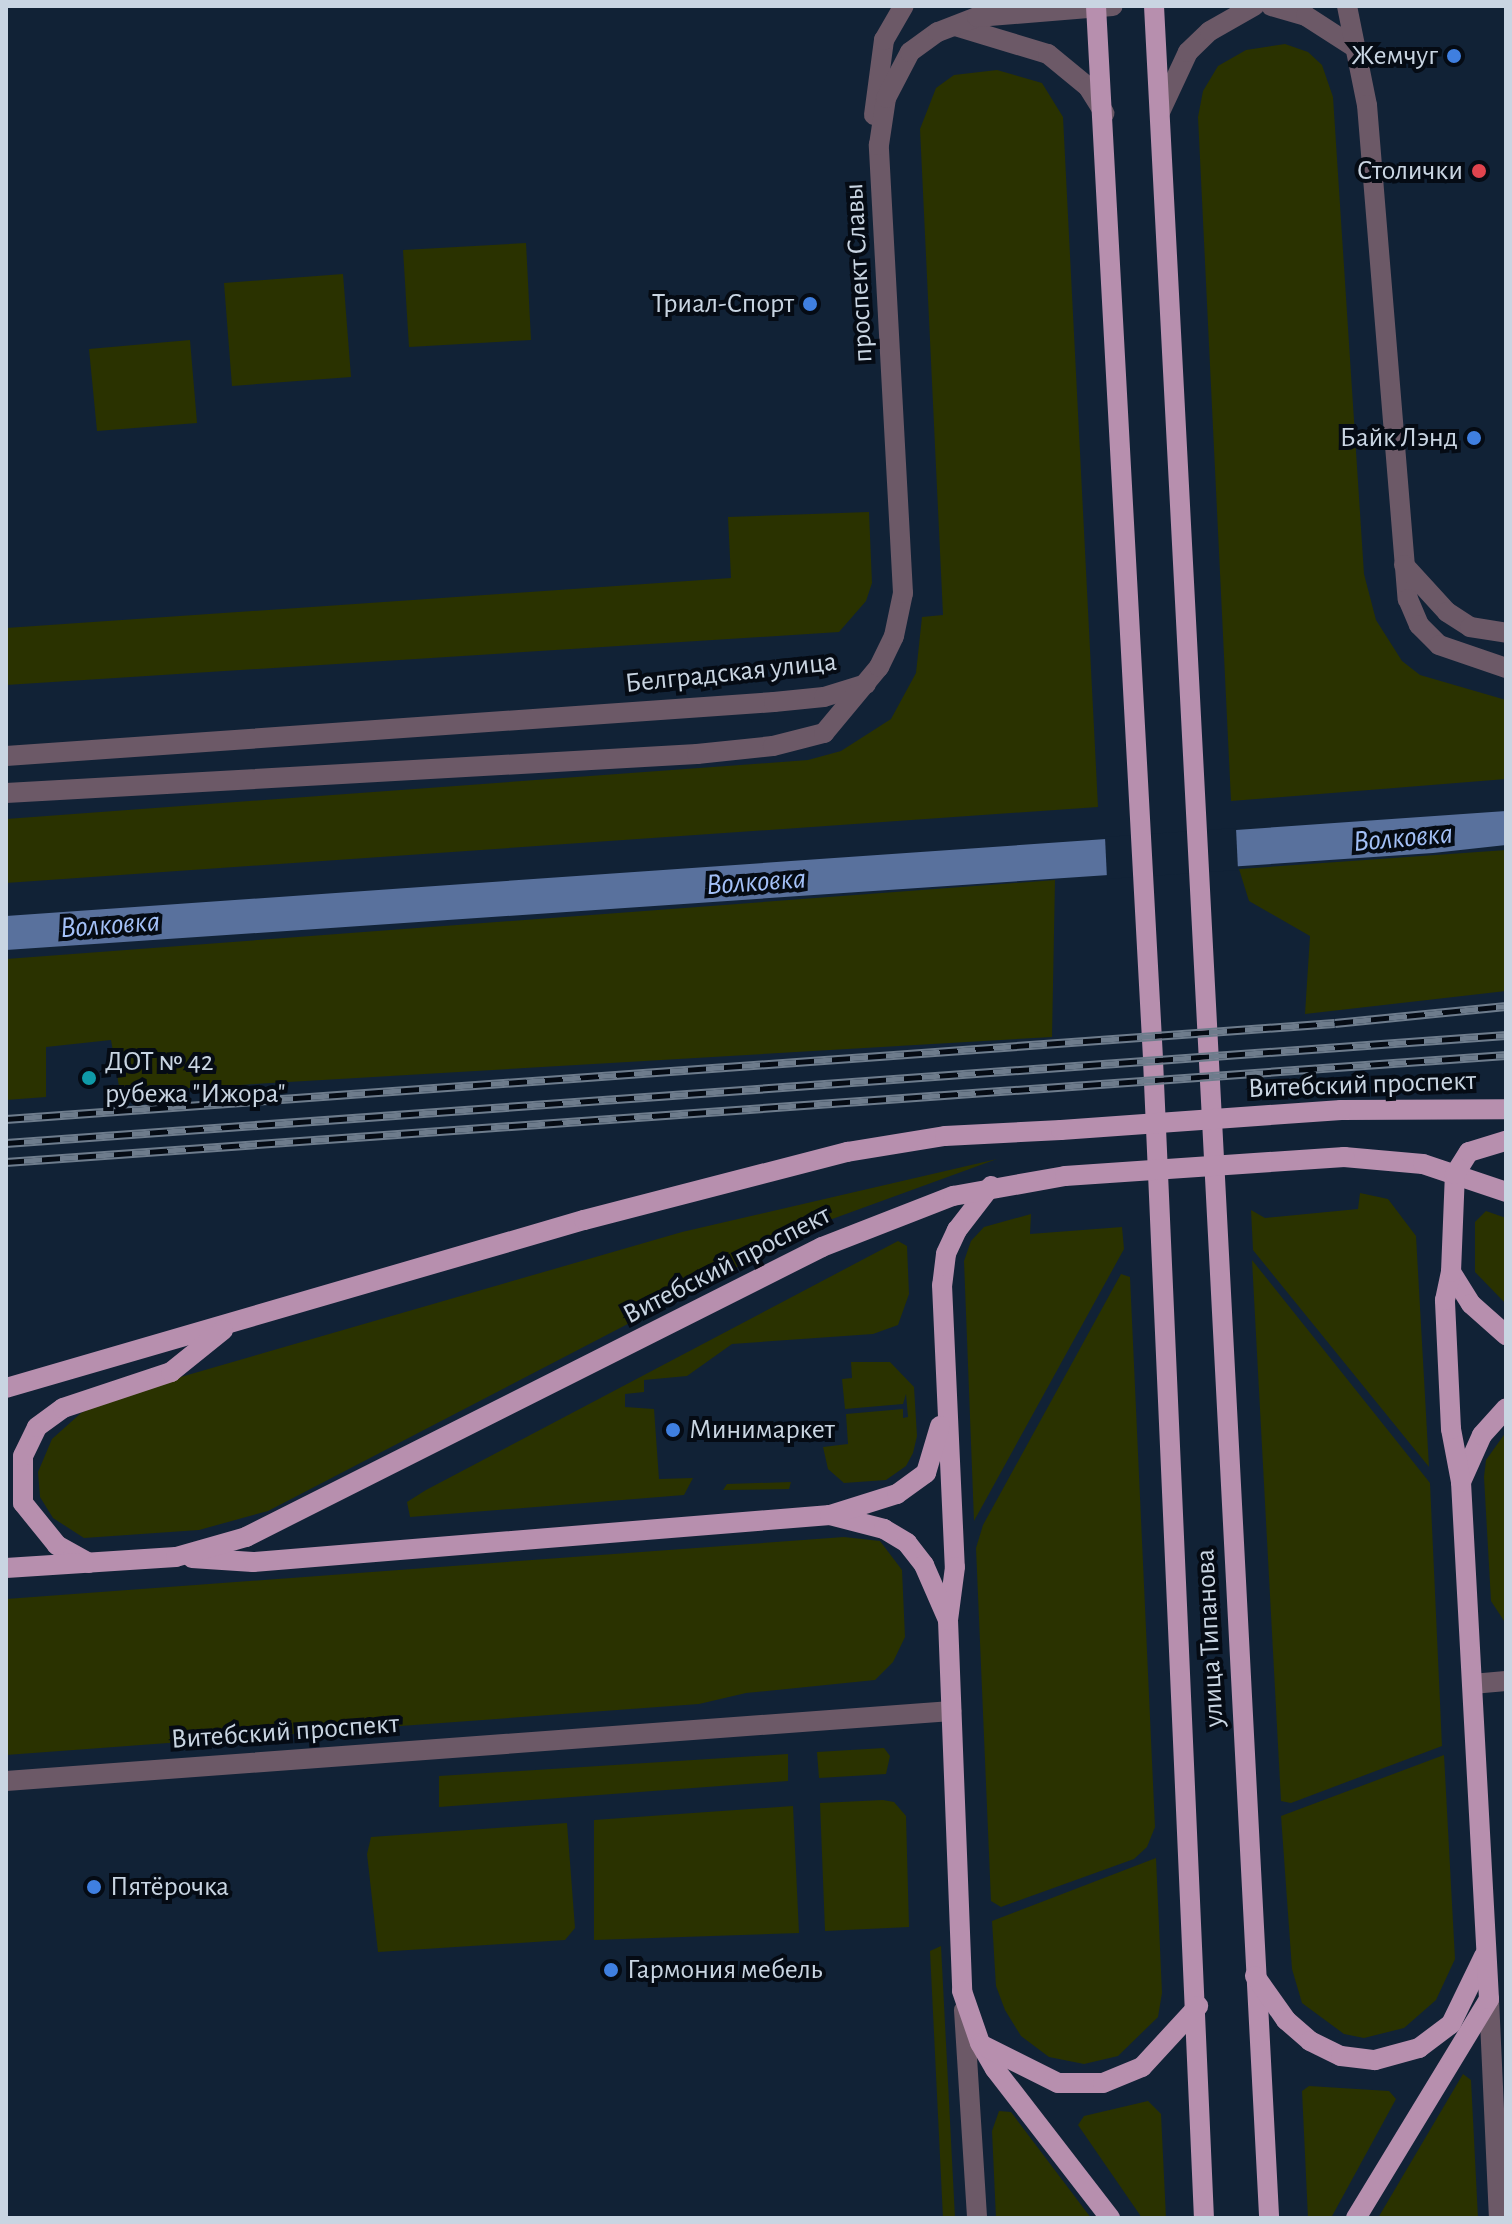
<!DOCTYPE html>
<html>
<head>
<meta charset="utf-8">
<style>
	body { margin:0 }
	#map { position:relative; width:1512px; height:2224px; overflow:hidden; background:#112236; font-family:"Alegreya Sans",sans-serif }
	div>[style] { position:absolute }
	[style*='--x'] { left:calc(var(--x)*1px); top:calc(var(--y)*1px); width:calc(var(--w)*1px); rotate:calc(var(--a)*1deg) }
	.green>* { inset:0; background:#2a3200 }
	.water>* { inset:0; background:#59719d }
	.pier>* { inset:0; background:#112236 }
	.minor>* { height:20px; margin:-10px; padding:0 10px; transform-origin:10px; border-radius:10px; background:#6c5967 }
	.major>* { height:20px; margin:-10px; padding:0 10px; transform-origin:10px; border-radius:10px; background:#b78fae }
	.rail>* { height:9px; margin-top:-4.5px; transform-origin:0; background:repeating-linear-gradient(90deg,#050b14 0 18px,#6e7c8c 0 36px); box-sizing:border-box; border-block:2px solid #6e7c8c }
	.major-bridge>* { height:20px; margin:-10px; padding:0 10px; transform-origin:10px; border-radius:10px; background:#b78fae }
	.dots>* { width:22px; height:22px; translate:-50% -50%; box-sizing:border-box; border:4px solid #050b14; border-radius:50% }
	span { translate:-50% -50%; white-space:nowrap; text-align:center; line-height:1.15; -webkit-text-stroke:8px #050b14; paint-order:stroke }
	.poi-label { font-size:28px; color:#c9d5e2 }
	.right { translate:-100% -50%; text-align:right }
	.left { translate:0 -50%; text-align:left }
	.street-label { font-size:28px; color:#c9d5e2 }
	.water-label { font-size:30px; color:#a3c0f7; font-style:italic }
	.frame { position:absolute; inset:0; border:8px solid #c9d5e2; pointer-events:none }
</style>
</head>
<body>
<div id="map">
	<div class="green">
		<i style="clip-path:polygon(1285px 44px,1308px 52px,1322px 65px,1333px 97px,1364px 574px,1376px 620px,1402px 661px,1420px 675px,1506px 700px,1506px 779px,1231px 801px,1198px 117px,1203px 91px,1218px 66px,1246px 50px)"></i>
		<i style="clip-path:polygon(997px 70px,1042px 83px,1063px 117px,1098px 807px,6px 883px,6px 819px,808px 760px,841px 751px,891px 719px,916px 673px,922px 617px,943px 615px,920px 129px,936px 88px,954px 75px)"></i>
		<i style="clip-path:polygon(526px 243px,531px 340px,409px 347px,403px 250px)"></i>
		<i style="clip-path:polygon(343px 274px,351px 377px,232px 386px,224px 283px)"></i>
		<i style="clip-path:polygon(190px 340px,197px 423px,97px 431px,89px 349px)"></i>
		<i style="clip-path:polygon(869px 512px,872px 583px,866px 601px,839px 632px,6px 685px,6px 628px,731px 578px,728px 517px)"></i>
		<i style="clip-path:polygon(1506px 850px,1506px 991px,1305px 1014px,1310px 936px,1249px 901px,1239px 869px)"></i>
		<i style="clip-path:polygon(1055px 880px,1052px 1037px,120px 1092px,111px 1040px,46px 1047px,46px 1097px,6px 1100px,6px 959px)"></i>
		<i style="clip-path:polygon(997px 1159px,824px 1222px,268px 1511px,199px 1530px,84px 1538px,53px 1518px,40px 1497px,38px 1472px,52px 1439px,81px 1413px,115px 1396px,682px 1232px)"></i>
		<i style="clip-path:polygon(1360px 1193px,1388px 1199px,1416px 1236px,1429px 1467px,1253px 1250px,1251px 1210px,1265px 1218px,1358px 1209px)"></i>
		<i style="clip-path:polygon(1486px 1211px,1506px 1218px,1506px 1304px,1475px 1272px,1475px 1222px)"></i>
		<i style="clip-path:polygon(1031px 1214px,1030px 1234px,1122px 1227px,1124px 1249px,974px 1521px,964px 1261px,971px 1241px,984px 1227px)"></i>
		<i style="clip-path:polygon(898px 1241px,907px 1246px,909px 1294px,898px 1325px,873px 1334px,732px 1344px,687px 1376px,644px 1380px,644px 1392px,625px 1394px,625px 1407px,654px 1409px,659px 1479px,693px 1478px,684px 1495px,410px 1517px,407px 1502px,426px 1490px)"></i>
		<i style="clip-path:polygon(1252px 1260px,1430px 1483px,1442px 1746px,1291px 1803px,1281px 1801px)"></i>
		<i style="clip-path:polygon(1121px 1274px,1130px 1277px,1155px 1827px,1147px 1847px,1134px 1859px,1001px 1907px,991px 1901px,976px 1548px,983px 1525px)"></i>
		<i style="clip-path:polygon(851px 1362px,890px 1362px,914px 1387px,917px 1436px,913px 1453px,906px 1466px,886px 1480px,844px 1483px,828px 1469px,823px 1447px,848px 1444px,846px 1414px,903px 1409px,903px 1418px,908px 1417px,906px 1394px,903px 1404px,845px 1409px,842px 1379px,852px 1378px)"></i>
		<i style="clip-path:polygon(1506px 1432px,1506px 1624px,1491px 1601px,1484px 1477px,1486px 1460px)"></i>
		<i style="clip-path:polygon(791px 1482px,789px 1489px,723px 1490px,727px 1484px)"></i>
		<i style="clip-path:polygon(844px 1537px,880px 1541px,902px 1570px,905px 1637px,893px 1662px,875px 1680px,746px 1693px,699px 1704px,6px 1755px,6px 1599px)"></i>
		<i style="clip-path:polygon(884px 1748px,890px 1756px,886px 1774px,819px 1778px,817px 1752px)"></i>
		<i style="clip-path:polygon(788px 1754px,788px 1781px,439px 1807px,439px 1776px)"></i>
		<i style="clip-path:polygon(1444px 1755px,1455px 1959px,1436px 2000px,1404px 2028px,1364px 2038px,1344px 2034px,1302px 2003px,1292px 1969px,1281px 1816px)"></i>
		<i style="clip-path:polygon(883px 1800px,894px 1802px,906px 1816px,909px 1927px,825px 1931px,820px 1803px)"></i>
		<i style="clip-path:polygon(793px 1806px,799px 1933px,594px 1940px,594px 1820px)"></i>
		<i style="clip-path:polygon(567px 1823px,575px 1928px,565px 1940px,378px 1952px,367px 1854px,371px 1837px)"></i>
		<i style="clip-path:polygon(1156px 1858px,1162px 1993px,1158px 2017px,1118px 2056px,1084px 2064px,1049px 2057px,1021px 2036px,1005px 2010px,996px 1986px,992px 1921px)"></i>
		<i style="clip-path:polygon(941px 1946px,955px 2218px,943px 2218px,930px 1951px)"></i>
		<i style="clip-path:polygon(1463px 2074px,1471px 2080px,1478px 2218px,1378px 2218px)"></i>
		<i style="clip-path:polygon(1309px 2086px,1389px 2091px,1396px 2099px,1331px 2218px,1308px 2218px,1302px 2091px)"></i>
		<i style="clip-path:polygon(1148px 2101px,1161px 2114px,1166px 2218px,1142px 2218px,1078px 2125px,1084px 2116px)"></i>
		<i style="clip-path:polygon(999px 2111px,1011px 2112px,1091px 2218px,996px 2218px,992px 2131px)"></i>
	</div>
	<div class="water">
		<i style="clip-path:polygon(1506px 811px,1506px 845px,1433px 853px,6px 950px,6px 916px)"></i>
	</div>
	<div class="pier">
		<i style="clip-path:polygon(1236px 828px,1238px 870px,1107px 879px,1105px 837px)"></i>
	</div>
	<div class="minor">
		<i style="--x:1271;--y:6;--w:36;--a:16"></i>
		<i style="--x:1306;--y:16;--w:57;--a:32.9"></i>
		<i style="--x:1347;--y:6;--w:101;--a:78.6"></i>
		<i style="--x:1367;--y:105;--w:496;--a:85.3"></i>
		<i style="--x:1408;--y:599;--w:28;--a:67"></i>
		<i style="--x:1419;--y:625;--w:28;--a:45"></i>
		<i style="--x:1439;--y:645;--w:71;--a:18.9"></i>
		<i style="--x:955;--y:26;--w:97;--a:16.8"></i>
		<i style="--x:1048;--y:54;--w:52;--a:39.5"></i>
		<i style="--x:1088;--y:87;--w:31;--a:58"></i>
		<i style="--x:1160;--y:112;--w:66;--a:-65"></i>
		<i style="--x:1188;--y:52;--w:30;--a:-44"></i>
		<i style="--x:1210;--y:31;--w:51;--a:-29.6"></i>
		<i style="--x:874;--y:115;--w:76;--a:-82.4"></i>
		<i style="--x:884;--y:40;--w:39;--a:-60"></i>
		<i style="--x:1404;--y:565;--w:64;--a:47.5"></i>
		<i style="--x:1447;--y:612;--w:27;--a:33"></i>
		<i style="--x:1470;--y:627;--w:36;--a:9"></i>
		<i style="--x:6;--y:756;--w:770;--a:-4.02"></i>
		<i style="--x:774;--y:702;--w:50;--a:-5.7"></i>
		<i style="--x:824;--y:697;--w:44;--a:-17.2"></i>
		<i style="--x:6;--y:793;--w:692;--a:-3.23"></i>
		<i style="--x:697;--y:754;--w:76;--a:-6"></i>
		<i style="--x:773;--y:746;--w:53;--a:-14.3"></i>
		<i style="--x:824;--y:733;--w:86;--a:-50.2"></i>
		<i style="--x:879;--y:667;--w:34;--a:-64"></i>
		<i style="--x:894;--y:636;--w:44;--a:-78.2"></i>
		<i style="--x:903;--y:593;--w:449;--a:-93.1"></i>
		<i style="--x:879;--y:145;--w:48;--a:-81.5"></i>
		<i style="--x:886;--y:98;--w:52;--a:-62.4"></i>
		<i style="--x:910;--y:52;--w:34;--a:-36"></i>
		<i style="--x:938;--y:32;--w:42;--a:-21"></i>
		<i style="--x:977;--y:17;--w:136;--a:-4.6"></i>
		<i style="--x:1472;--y:1684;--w:34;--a:-5"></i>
		<i style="--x:6;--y:1781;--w:948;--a:-4.24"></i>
		<i style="--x:1489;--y:1999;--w:219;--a:87.4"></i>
		<i style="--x:964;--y:2010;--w:208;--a:86.4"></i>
	</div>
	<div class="major">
		<i style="--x:1096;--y:6;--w:1056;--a:86.9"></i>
		<i style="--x:1153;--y:1060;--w:1159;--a:87.48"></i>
		<i style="--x:1154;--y:6;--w:2215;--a:87.02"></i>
		<i style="--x:1341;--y:1110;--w:165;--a:-0.3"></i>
		<i style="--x:1344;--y:1157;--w:79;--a:5.1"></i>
		<i style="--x:1423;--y:1164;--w:88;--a:18.6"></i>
		<i style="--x:991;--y:1186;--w:56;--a:127.7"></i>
		<i style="--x:957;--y:1230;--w:26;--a:115"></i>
		<i style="--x:946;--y:1254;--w:31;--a:97"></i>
		<i style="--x:942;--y:1285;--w:282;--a:87.4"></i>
		<i style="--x:955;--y:1567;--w:53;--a:97.5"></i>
		<i style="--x:948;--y:1620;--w:371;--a:87.8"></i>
		<i style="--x:962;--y:1991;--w:55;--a:70.9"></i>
		<i style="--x:980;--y:2043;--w:30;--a:60"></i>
		<i style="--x:995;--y:2069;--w:188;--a:52.3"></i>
		<i style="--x:1451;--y:1272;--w:38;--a:58"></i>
		<i style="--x:1471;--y:1304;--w:47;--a:41.5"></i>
		<i style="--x:6;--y:1388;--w:602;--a:-16.21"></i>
		<i style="--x:584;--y:1220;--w:272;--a:-14.5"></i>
		<i style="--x:847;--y:1152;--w:99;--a:-9.3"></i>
		<i style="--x:945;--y:1136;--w:116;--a:-3"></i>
		<i style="--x:1461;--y:1482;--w:51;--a:-65.9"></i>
		<i style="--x:1482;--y:1435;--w:36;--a:-48"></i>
		<i style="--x:830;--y:1515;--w:56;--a:14.5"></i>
		<i style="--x:884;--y:1529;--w:27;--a:31"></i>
		<i style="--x:907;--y:1543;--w:28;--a:52"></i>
		<i style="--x:924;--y:1565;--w:60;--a:66.4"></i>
		<i style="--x:192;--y:1558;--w:61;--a:3.8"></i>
		<i style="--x:253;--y:1562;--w:579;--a:-4.66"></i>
		<i style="--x:830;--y:1515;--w:70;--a:-17.4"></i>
		<i style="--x:897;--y:1494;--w:36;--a:-36"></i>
		<i style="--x:926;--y:1473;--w:49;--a:-73.4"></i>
		<i style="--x:89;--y:1563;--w:37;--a:-151"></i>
		<i style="--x:57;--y:1545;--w:54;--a:-129"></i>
		<i style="--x:23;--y:1503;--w:47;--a:-90"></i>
		<i style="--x:23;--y:1456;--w:32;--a:-64"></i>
		<i style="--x:37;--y:1427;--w:32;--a:-36"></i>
		<i style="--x:63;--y:1408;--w:114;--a:-18.4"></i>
		<i style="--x:171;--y:1372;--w:67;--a:-38.9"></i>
		<i style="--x:6;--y:1568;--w:170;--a:-3.7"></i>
		<i style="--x:176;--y:1557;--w:73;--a:-15.9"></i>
		<i style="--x:246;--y:1537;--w:645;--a:-26.72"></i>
		<i style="--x:822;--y:1247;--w:141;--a:-21.3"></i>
		<i style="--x:953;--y:1196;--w:114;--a:-10.1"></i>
		<i style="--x:1255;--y:1976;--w:54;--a:54.8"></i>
		<i style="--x:1286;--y:2020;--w:32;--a:41"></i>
		<i style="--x:1310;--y:2041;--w:34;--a:26"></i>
		<i style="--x:1341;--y:2056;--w:34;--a:7"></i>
		<i style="--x:1375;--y:2060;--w:46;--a:-15.3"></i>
		<i style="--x:1419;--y:2048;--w:40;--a:-37"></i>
		<i style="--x:1451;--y:2024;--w:76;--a:-64.1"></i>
		<i style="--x:982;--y:2045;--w:85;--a:26.6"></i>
		<i style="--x:1058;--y:2083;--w:45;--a:0"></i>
		<i style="--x:1103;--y:2083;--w:42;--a:-22.3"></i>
		<i style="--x:1142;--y:2067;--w:83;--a:-47.4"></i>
		<i style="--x:1356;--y:2218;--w:256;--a:-58.7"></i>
		<i style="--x:1489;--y:1999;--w:518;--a:-93.1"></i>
		<i style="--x:1461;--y:1482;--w:54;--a:-100.7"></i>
		<i style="--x:1451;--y:1429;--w:129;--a:-92.7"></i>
		<i style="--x:1445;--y:1300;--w:29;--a:-78"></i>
		<i style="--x:1451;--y:1272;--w:98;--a:-87.7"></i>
		<i style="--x:1455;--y:1174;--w:26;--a:-58"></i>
		<i style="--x:1469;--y:1152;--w:39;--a:-17"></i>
	</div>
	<div class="rail">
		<i style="--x:6;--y:1119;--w:1332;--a:-4.13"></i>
		<i style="--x:1335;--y:1023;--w:172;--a:-5.7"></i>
		<i style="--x:6;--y:1143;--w:1504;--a:-4.12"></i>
		<i style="--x:6;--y:1162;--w:1504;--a:-4.08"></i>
	</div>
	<div class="major-bridge">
		<i style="--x:1061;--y:1130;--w:281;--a:-4.1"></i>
		<i style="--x:1065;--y:1176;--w:280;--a:-3.9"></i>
	</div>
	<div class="dots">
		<i style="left:1454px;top:56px;background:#3f7fe0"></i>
		<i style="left:1479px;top:171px;background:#e0444e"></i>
		<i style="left:810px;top:304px;background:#3f7fe0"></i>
		<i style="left:1474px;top:438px;background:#3f7fe0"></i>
		<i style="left:89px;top:1078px;background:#0f9aa8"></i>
		<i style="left:673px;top:1430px;background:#3f7fe0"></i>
		<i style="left:94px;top:1887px;background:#3f7fe0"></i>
		<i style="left:611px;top:1970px;background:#3f7fe0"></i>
	</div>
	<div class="poi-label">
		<span class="right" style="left:1438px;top:56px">Жемчуг</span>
		<span class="right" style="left:1463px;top:171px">Столички</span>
		<span class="right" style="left:794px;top:304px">Триал-Спорт</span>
		<span class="right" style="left:1458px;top:438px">Байк Лэнд</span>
		<span class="left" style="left:105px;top:1078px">ДОТ № 42<br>рубежа "Ижора"</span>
		<span class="left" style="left:689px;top:1430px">Минимаркет</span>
		<span class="left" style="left:110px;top:1887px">Пятёрочка</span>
		<span class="left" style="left:627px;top:1970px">Гармония мебель</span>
	</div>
	<div class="street-label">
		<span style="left:859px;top:273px;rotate:-93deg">проспект Славы</span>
		<span style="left:731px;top:673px;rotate:-6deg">Белградская улица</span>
		<span style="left:1362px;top:1085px;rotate:-2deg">Витебский проспект</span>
		<span style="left:727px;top:1265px;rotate:-27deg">Витебский проспект</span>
		<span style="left:1210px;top:1638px;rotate:-93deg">улица Типанова</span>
		<span style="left:285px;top:1732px;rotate:-4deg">Витебский проспект</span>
	</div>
	<div class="water-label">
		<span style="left:1403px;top:838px;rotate:-5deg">Волковка</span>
		<span style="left:756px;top:882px;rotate:-4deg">Волковка</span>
		<span style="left:110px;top:925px;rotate:-4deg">Волковка</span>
	</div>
	<div class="frame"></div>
</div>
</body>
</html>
